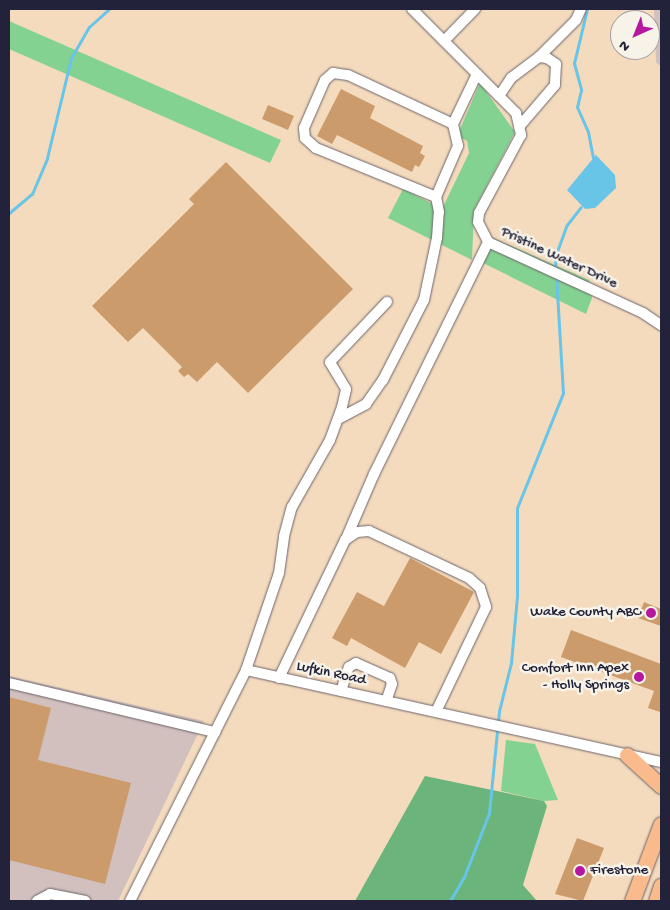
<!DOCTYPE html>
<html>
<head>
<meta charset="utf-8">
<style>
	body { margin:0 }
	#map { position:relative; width:670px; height:910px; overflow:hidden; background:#f4dbbe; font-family:"Gochi Hand",sans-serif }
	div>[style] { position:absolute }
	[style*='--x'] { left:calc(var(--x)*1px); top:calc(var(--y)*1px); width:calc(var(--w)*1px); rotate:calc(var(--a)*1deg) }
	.industrial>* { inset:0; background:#d1c0bd }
	.green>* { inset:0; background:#84d291 }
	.forest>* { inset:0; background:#6bb47b }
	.water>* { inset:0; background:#69c5e7 }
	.stream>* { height:3px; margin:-1.5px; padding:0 1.5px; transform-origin:1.5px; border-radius:1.5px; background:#69c5e7 }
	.building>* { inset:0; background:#cc9b6b }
	.roads { filter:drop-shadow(0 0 1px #6c6369) drop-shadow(0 0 1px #6c6369) }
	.minor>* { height:10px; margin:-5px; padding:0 5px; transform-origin:5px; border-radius:5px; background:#fff }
	.highway>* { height:15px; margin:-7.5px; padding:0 7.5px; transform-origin:7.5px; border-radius:7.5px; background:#fabb8c }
	.dots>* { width:14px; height:14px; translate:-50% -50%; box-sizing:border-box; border:2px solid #f7f3e8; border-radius:50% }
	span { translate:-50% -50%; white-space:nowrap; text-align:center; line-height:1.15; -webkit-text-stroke:5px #f7f3e8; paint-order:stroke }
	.street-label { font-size:15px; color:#22223b }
	.poi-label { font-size:15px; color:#22223b }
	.right { translate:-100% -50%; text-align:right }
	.left { translate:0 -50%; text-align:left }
	.frame { position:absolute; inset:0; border:10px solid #22223b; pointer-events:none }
	.north { position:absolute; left:610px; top:10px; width:50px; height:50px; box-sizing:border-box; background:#f7f3e8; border:1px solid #a29fa3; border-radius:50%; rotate:224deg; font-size:14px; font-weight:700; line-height:20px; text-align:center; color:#22223b }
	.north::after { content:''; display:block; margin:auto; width:18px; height:22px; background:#b5179e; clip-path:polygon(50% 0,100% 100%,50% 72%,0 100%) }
</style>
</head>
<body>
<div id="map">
	<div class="industrial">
		<i style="clip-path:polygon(654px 9px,661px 9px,661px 67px,656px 62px)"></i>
		<i style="clip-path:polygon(9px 676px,204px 721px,118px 901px,9px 901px)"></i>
	</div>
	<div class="green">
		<i style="clip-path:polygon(9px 21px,281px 140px,270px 163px,9px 49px)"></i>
		<i style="clip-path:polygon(480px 83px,515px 132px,474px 210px,472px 260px,388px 218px,403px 189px,431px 203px,444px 205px,469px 153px,467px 141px,457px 136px)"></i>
		<i style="clip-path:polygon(493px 238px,589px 280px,592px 298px,586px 314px,483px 263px)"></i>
		<i style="clip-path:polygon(506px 740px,535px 744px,558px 800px,544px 801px,501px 791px)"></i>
	</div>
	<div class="forest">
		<i style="clip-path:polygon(425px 776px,544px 801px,547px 806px,523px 885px,537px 901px,355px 901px)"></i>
	</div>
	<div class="water">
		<i style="clip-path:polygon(596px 155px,615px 175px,616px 188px,595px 208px,585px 209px,567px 190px)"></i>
	</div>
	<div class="stream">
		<i style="--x:587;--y:9;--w:56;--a:103.5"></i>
		<i style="--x:574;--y:63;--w:28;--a:75"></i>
		<i style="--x:581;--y:90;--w:17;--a:103"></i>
		<i style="--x:577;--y:107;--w:27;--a:66"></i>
		<i style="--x:588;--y:132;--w:26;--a:79"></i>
		<i style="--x:9;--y:213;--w:30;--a:-40"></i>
		<i style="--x:32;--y:194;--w:39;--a:-67"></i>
		<i style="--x:47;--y:158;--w:103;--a:-76.5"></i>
		<i style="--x:71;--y:58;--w:36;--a:-60"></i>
		<i style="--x:89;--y:27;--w:27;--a:-42"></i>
		<i style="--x:450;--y:901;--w:28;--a:-60"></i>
		<i style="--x:464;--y:877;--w:69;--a:-68.7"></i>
		<i style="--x:489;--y:813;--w:102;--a:-84.4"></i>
		<i style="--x:499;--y:711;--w:49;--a:-76"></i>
		<i style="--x:511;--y:663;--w:67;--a:-84.9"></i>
		<i style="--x:517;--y:596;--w:88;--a:-90"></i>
		<i style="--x:517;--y:508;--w:124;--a:-68.2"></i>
		<i style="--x:563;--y:393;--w:136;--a:-93.4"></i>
		<i style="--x:555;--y:257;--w:33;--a:-70"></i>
		<i style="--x:566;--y:226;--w:24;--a:-52"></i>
	</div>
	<div class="building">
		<i style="clip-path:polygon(341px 89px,375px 106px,370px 118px,423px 146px,420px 153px,425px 156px,419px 167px,415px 165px,412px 172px,337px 135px,332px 144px,317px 136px)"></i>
		<i style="clip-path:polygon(268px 105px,294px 116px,288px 130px,262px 119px)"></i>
		<i style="clip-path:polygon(226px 162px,353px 289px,248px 393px,217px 362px,197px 382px,188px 374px,184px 377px,178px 371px,182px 367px,143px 328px,128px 342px,92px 306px,194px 204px,189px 199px)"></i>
		<i style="clip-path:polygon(410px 558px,474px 592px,441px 654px,419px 642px,405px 668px,351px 638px,347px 646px,332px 638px,357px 592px,384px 606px)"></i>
		<i style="clip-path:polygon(644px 602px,661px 609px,661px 626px,638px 618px)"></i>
		<i style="clip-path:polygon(571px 630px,661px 664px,660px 712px,648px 708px,654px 691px,561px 657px)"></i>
		<i style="clip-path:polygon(9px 697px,51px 708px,38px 760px,131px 783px,105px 884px,9px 860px)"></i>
		<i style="clip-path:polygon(577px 838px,604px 848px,583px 901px,555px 894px)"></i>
	</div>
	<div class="roads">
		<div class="minor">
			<i style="--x:412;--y:9;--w:147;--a:45"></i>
			<i style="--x:516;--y:113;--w:23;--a:77"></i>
			<i style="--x:521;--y:135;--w:89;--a:118.3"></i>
			<i style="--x:479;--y:213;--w:9;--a:96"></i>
			<i style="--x:478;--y:222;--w:22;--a:63"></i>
			<i style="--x:488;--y:242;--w:170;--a:24.6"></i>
			<i style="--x:643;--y:313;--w:22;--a:34"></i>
			<i style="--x:444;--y:41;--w:45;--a:-45.9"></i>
			<i style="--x:539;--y:57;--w:52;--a:-45"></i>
			<i style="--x:576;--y:20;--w:12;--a:-66"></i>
			<i style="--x:499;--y:96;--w:22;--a:-56"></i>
			<i style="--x:511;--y:78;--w:35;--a:-37"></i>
			<i style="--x:539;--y:57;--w:8;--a:7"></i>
			<i style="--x:547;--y:58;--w:11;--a:34"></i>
			<i style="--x:556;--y:64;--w:21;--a:93"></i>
			<i style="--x:555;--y:85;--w:55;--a:130.6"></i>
			<i style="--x:436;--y:197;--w:130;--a:-157.8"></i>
			<i style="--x:316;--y:148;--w:15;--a:-138"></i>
			<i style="--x:305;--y:138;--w:10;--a:-96"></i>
			<i style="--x:304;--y:128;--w:52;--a:-66.4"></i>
			<i style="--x:325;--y:80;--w:11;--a:-41"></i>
			<i style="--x:333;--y:73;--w:15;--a:8"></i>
			<i style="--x:348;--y:75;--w:116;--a:25"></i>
			<i style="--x:338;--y:419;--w:32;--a:-28"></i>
			<i style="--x:366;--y:404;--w:29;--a:-55"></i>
			<i style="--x:383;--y:380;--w:90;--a:-62.9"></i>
			<i style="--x:424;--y:300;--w:63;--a:-78.2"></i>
			<i style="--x:437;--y:238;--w:26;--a:-86"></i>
			<i style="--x:439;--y:212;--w:15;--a:-101"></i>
			<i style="--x:436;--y:197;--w:56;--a:-66.7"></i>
			<i style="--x:458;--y:146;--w:23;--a:-103"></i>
			<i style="--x:453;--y:124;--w:55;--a:-64.4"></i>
			<i style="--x:346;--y:539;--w:71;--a:-66.7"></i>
			<i style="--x:374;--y:474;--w:258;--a:-63.8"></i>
			<i style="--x:246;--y:670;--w:102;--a:-71.2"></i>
			<i style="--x:279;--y:573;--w:37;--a:-82"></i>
			<i style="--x:284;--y:536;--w:30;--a:-75"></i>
			<i style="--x:292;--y:507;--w:77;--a:-60.4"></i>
			<i style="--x:330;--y:440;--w:35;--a:-70"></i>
			<i style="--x:342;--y:407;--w:18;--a:-77"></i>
			<i style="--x:346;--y:389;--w:31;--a:-121"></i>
			<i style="--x:330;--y:362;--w:83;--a:-46.5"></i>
			<i style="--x:279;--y:678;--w:153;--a:-64.4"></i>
			<i style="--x:345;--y:540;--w:14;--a:-34"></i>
			<i style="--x:357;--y:532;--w:12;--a:-5"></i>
			<i style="--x:369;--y:531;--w:110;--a:25.2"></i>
			<i style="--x:469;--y:578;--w:15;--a:42"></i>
			<i style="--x:480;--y:588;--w:20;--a:72"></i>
			<i style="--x:486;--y:607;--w:116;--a:115.5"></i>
			<i style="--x:9;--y:683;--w:212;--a:13.4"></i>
			<i style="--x:341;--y:691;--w:25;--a:-72"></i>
			<i style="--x:349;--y:667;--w:8;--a:-30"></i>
			<i style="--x:356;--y:663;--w:37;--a:24"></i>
			<i style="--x:390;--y:678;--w:6;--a:72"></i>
			<i style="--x:392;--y:684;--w:18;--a:109"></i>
			<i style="--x:37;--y:901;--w:15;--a:-28"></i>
			<i style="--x:50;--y:894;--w:36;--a:11"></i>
			<i style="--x:130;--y:901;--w:258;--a:-63.3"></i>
			<i style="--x:246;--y:670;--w:425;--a:12.5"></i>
		</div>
		<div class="highway">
			<i style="--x:627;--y:755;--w:46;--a:42.4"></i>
			<i style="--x:632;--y:901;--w:82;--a:-69.4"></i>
			<i style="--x:656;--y:901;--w:16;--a:-72"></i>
		</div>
	</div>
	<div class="dots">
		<i style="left:651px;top:613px;background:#b5179e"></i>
		<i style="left:639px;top:677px;background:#b5179e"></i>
		<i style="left:580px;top:871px;background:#b5179e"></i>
	</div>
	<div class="street-label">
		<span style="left:559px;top:258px;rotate:25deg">Pristine Water Drive</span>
		<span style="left:331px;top:674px;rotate:12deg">Lufkin Road</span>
	</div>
	<div class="poi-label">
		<span class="right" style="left:641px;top:613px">Wake County ABC</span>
		<span class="right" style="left:629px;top:677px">Comfort Inn Apex<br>- Holly Springs</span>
		<span class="left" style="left:590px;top:871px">Firestone</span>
	</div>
	<div class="frame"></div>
	<div class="north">N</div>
</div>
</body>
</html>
